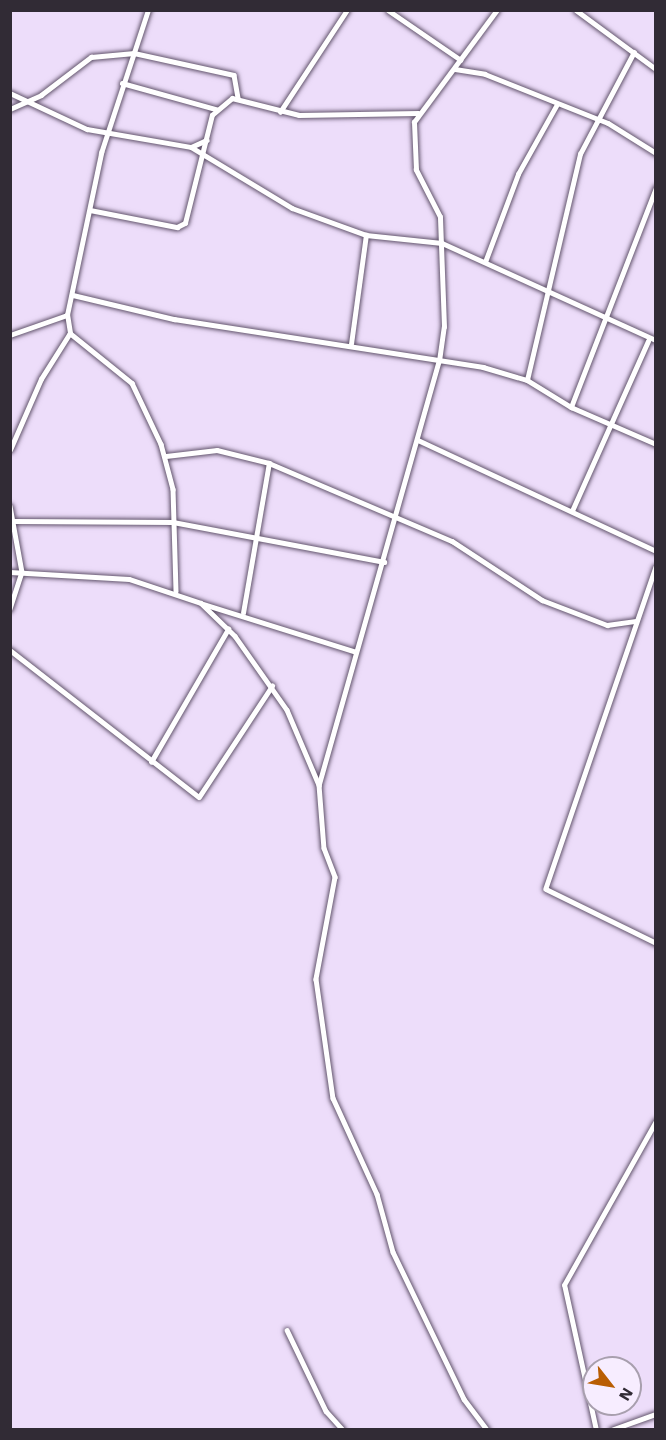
<!DOCTYPE html>
<html>
<head>
<meta charset="utf-8">
<style>
	body { margin:0 }
	#map { position:relative; width:666px; height:1440px; overflow:hidden; background:#edddfa; font-family:"Work Sans",sans-serif }
	div>[style] { position:absolute }
	[style*='--x'] { left:calc(var(--x)*1px); top:calc(var(--y)*1px); width:calc(var(--w)*1px); rotate:calc(var(--a)*1deg) }
	.roads { filter:drop-shadow(0 0 2px #63556d) drop-shadow(0 0 2px #63556d) }
	.street>* { height:4.5px; margin:-2.25px; padding:0 2.25px; transform-origin:2.25px; border-radius:2.25px; background:#fff }
	span { translate:-50% -50%; white-space:nowrap; text-align:center; line-height:1.15; -webkit-text-stroke:5px #f7edff; paint-order:stroke }
	.frame { position:absolute; inset:0; border:12px solid #312b35; pointer-events:none }
	.north { position:absolute; left:582px; top:1356px; width:60px; height:60px; box-sizing:border-box; background:#f7edff; border:2px solid #a89fae; border-radius:50%; rotate:121deg; font-size:16px; font-weight:700; line-height:24px; text-align:center; color:#312b35 }
	.north::after { content:''; display:block; margin:auto; width:21px; height:27px; background:#b95d03; clip-path:polygon(50% 0,100% 100%,50% 72%,0 100%) }
</style>
</head>
<body>
<div id="map">
	<div class="roads">
		<div class="street">
			<i style="--x:388;--y:10;--w:88;--a:34.4"></i>
			<i style="--x:576;--y:10;--w:99;--a:36.4"></i>
			<i style="--x:455;--y:69;--w:30;--a:9"></i>
			<i style="--x:485;--y:74;--w:132;--a:21.7"></i>
			<i style="--x:608;--y:123;--w:57;--a:32"></i>
			<i style="--x:122;--y:83;--w:98;--a:15.5"></i>
			<i style="--x:10;--y:93;--w:85;--a:25.1"></i>
			<i style="--x:87;--y:129;--w:106;--a:9.8"></i>
			<i style="--x:191;--y:147;--w:118;--a:31.1"></i>
			<i style="--x:292;--y:208;--w:79;--a:20"></i>
			<i style="--x:366;--y:235;--w:76;--a:6"></i>
			<i style="--x:442;--y:243;--w:235;--a:24.4"></i>
			<i style="--x:10;--y:109;--w:34;--a:-24"></i>
			<i style="--x:41;--y:95;--w:63;--a:-37.2"></i>
			<i style="--x:91;--y:57;--w:43;--a:-5.3"></i>
			<i style="--x:134;--y:53;--w:102;--a:12.4"></i>
			<i style="--x:234;--y:75;--w:23;--a:80"></i>
			<i style="--x:280;--y:112;--w:122;--a:-56.7"></i>
			<i style="--x:191;--y:147;--w:17;--a:-24"></i>
			<i style="--x:90;--y:210;--w:89;--a:11.1"></i>
			<i style="--x:177;--y:227;--w:9;--a:-27"></i>
			<i style="--x:185;--y:223;--w:111;--a:-76"></i>
			<i style="--x:212;--y:115;--w:26;--a:-40"></i>
			<i style="--x:232;--y:98;--w:69;--a:14.2"></i>
			<i style="--x:299;--y:115;--w:119;--a:-1"></i>
			<i style="--x:485;--y:262;--w:94;--a:-69.4"></i>
			<i style="--x:518;--y:174;--w:78;--a:-60.8"></i>
			<i style="--x:73;--y:295;--w:104;--a:13.4"></i>
			<i style="--x:174;--y:319;--w:313;--a:8.8"></i>
			<i style="--x:483;--y:367;--w:46;--a:16.5"></i>
			<i style="--x:527;--y:380;--w:52;--a:31.5"></i>
			<i style="--x:571;--y:407;--w:93;--a:23.5"></i>
			<i style="--x:70;--y:333;--w:80;--a:38.9"></i>
			<i style="--x:132;--y:383;--w:68;--a:64.6"></i>
			<i style="--x:161;--y:444;--w:47;--a:75.1"></i>
			<i style="--x:173;--y:489;--w:102;--a:88.3"></i>
			<i style="--x:10;--y:335;--w:60;--a:-19.3"></i>
			<i style="--x:351;--y:344;--w:110;--a:-82.2"></i>
			<i style="--x:527;--y:380;--w:232;--a:-76.8"></i>
			<i style="--x:580;--y:154;--w:115;--a:-62.1"></i>
			<i style="--x:571;--y:407;--w:235;--a:-68.8"></i>
			<i style="--x:418;--y:440;--w:263;--a:25"></i>
			<i style="--x:10;--y:450;--w:77;--a:-66.4"></i>
			<i style="--x:41;--y:379;--w:54;--a:-57.8"></i>
			<i style="--x:70;--y:333;--w:18;--a:-99"></i>
			<i style="--x:67;--y:315;--w:166;--a:-78.1"></i>
			<i style="--x:101;--y:153;--w:151;--a:-71.8"></i>
			<i style="--x:166;--y:456;--w:51;--a:-6.7"></i>
			<i style="--x:217;--y:450;--w:54;--a:14"></i>
			<i style="--x:269;--y:463;--w:199;--a:23.1"></i>
			<i style="--x:452;--y:541;--w:108;--a:33.2"></i>
			<i style="--x:542;--y:600;--w:70;--a:21"></i>
			<i style="--x:607;--y:625;--w:29;--a:-8"></i>
			<i style="--x:10;--y:506;--w:67;--a:79.7"></i>
			<i style="--x:22;--y:572;--w:39;--a:108"></i>
			<i style="--x:572;--y:511;--w:186;--a:-65.9"></i>
			<i style="--x:14;--y:521;--w:159;--a:0.4"></i>
			<i style="--x:173;--y:522;--w:215;--a:10.7"></i>
			<i style="--x:656;--y:567;--w:340;--a:108.9"></i>
			<i style="--x:546;--y:889;--w:123;--a:26.1"></i>
			<i style="--x:10;--y:572;--w:119;--a:3.4"></i>
			<i style="--x:129;--y:579;--w:76;--a:18.4"></i>
			<i style="--x:201;--y:603;--w:47;--a:44.1"></i>
			<i style="--x:235;--y:636;--w:90;--a:54.9"></i>
			<i style="--x:287;--y:710;--w:82;--a:66.9"></i>
			<i style="--x:319;--y:785;--w:63;--a:85.5"></i>
			<i style="--x:324;--y:848;--w:31;--a:69"></i>
			<i style="--x:335;--y:877;--w:104;--a:100.6"></i>
			<i style="--x:316;--y:979;--w:120;--a:81.9"></i>
			<i style="--x:333;--y:1098;--w:106;--a:65.4"></i>
			<i style="--x:377;--y:1194;--w:60;--a:74.6"></i>
			<i style="--x:393;--y:1252;--w:163;--a:64.2"></i>
			<i style="--x:464;--y:1399;--w:39;--a:53"></i>
			<i style="--x:203;--y:604;--w:160;--a:17.4"></i>
			<i style="--x:243;--y:613;--w:152;--a:-80.2"></i>
			<i style="--x:10;--y:650;--w:239;--a:37.9"></i>
			<i style="--x:199;--y:797;--w:133;--a:-56.7"></i>
			<i style="--x:151;--y:762;--w:154;--a:-59.9"></i>
			<i style="--x:319;--y:784;--w:440;--a:-74.2"></i>
			<i style="--x:439;--y:361;--w:34;--a:-82"></i>
			<i style="--x:444;--y:327;--w:110;--a:-92.1"></i>
			<i style="--x:440;--y:217;--w:53;--a:-117.1"></i>
			<i style="--x:416;--y:170;--w:48;--a:-92.4"></i>
			<i style="--x:414;--y:122;--w:139;--a:-53.5"></i>
			<i style="--x:287;--y:1330;--w:90;--a:64.3"></i>
			<i style="--x:326;--y:1411;--w:25;--a:48"></i>
			<i style="--x:596;--y:1430;--w:148;--a:-102.4"></i>
			<i style="--x:564;--y:1285;--w:188;--a:-60.7"></i>
			<i style="--x:611;--y:1430;--w:48;--a:-19.6"></i>
		</div>
	</div>
	<div class="frame"></div>
	<div class="north">N</div>
</div>
</body>
</html>
